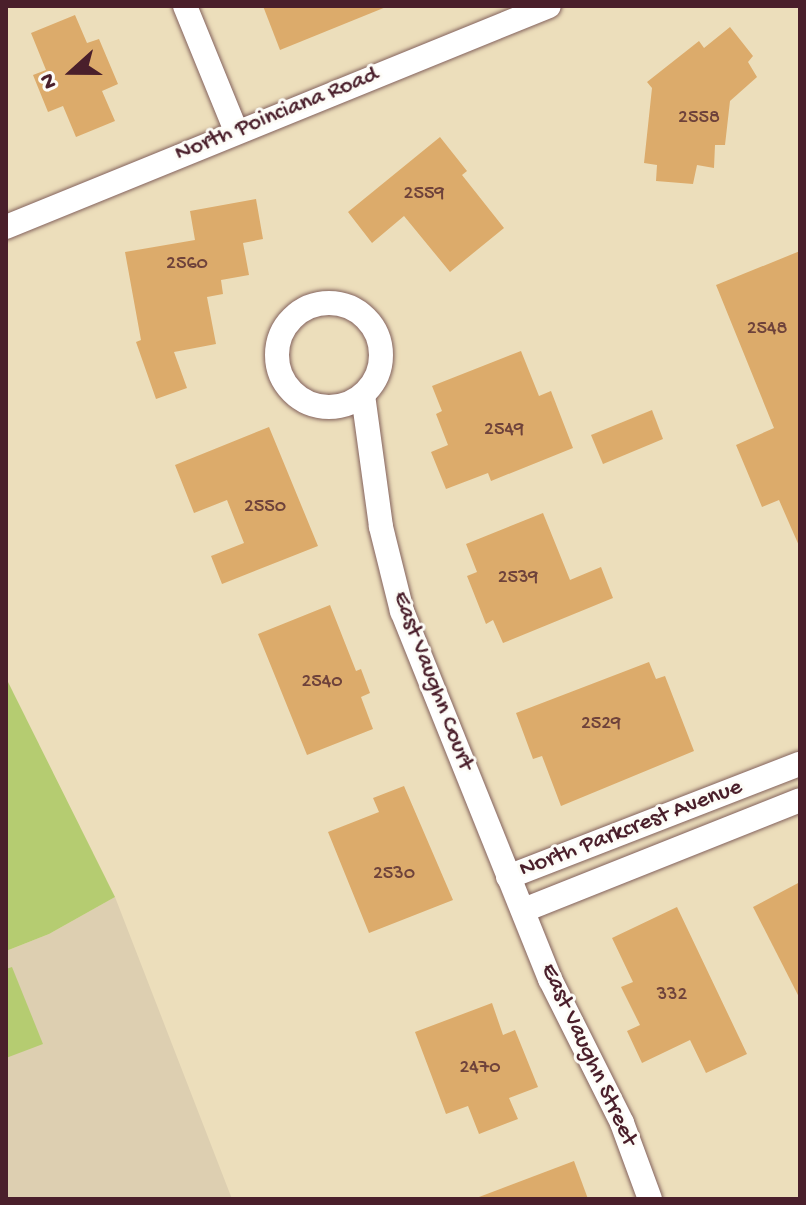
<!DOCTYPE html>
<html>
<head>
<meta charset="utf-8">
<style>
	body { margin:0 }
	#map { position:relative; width:806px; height:1205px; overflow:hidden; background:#ecdebb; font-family:"Gochi Hand",sans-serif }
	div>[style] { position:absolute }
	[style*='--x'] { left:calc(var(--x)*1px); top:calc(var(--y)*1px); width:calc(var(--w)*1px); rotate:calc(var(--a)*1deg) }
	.built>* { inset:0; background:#ddcfb1 }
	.green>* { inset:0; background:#b5cc71 }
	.building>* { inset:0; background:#dcab6b }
	.roads { filter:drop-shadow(0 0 2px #83625d) drop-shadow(0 0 2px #83625d) }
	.minor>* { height:24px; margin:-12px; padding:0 12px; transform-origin:12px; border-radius:12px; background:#fff }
	.minor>.ring { margin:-12px; padding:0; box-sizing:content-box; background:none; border:24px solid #fff; border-radius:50% }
	span { translate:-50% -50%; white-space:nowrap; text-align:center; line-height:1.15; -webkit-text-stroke:6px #fdfcf7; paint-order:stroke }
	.number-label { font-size:20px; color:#6e423b }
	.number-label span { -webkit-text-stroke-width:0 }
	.street-label { font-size:24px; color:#4a1f2b }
	.frame { position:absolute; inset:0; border:8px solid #4a1f2b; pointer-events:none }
	.north { position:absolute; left:32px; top:32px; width:80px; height:80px; -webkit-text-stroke:6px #fdfcf7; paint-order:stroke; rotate:249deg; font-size:22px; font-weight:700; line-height:32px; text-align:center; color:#4a1f2b }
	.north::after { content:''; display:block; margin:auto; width:28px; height:36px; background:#4a1f2b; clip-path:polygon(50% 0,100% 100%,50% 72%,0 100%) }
</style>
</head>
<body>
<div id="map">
	<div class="built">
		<i style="clip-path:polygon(115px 897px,232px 1199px,6px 1199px,6px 951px,49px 934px)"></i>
	</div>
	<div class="green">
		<i style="clip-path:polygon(6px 678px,115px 897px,49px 934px,6px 951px)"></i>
		<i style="clip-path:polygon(12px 967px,43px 1044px,6px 1058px,6px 969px)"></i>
	</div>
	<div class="building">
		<i style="clip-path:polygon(263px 6px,386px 6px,386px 7px,280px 50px)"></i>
		<i style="clip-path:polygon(75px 15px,87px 43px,99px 39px,118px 84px,102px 91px,115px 121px,76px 137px,63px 106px,48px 112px,33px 75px,46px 70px,31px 33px)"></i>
		<i style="clip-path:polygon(730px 27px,753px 56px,748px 62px,757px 77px,730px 101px,725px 145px,715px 145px,714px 168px,697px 165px,693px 184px,656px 181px,657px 165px,644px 163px,652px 88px,647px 82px,699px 41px,704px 48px)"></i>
		<i style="clip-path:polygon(440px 137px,467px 171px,462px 175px,504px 228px,450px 272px,404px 216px,372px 243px,348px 212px)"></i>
		<i style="clip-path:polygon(256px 199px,263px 239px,243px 243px,249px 275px,221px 280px,223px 294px,207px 297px,216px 344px,174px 352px,187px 388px,156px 399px,136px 342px,141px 340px,125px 252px,195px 240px,190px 211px)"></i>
		<i style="clip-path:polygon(800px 251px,800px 548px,779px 500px,762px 507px,736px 445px,774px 428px,716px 285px)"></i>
		<i style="clip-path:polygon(521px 351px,539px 396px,551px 391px,573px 448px,491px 481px,488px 473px,446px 489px,431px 452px,448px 445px,436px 414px,442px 411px,432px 386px)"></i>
		<i style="clip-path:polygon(652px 410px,663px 439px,603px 464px,591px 435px)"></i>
		<i style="clip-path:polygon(269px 427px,318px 546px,222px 584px,211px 556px,244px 543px,227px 500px,194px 513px,175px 465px)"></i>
		<i style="clip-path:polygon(543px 513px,570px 580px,601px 567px,613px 598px,503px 643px,493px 620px,486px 624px,467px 576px,477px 572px,466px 544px)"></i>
		<i style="clip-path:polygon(330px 605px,356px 671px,361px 669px,370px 693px,361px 697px,373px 729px,307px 755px,258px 634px)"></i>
		<i style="clip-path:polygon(649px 662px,656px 679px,665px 676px,694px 751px,561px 806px,542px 756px,533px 759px,516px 713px)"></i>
		<i style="clip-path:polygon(404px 786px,453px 900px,369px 933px,328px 832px,379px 812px,373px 798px)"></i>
		<i style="clip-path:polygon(800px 882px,800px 999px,753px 907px)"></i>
		<i style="clip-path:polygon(677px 907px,747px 1054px,706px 1073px,690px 1040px,642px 1063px,627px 1031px,640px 1025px,621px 987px,633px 982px,612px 938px)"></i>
		<i style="clip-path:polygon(492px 1003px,503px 1035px,515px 1030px,538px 1087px,509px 1098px,518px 1119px,479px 1134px,468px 1106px,446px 1114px,415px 1032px)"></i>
		<i style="clip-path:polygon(574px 1161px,588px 1199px,479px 1199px,479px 1197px)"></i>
	</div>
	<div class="roads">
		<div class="minor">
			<i style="--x:185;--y:6;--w:135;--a:67.8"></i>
			<i style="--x:6;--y:227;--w:586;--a:-22.15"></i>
			<i class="ring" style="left:277px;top:303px;width:80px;height:80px"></i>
			<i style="--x:363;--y:395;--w:133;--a:82.2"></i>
			<i style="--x:381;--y:527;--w:87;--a:76"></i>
			<i style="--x:402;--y:611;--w:397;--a:68.1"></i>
			<i style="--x:550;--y:979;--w:161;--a:63.4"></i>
			<i style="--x:622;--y:1123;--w:81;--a:69.8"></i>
			<i style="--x:508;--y:877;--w:313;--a:-21.2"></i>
			<i style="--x:524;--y:910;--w:297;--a:-21.7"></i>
		</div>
	</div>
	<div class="number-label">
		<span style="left:699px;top:118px">2558</span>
		<span style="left:424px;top:194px">2559</span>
		<span style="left:187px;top:264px">2560</span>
		<span style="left:767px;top:329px">2548</span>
		<span style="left:504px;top:430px">2549</span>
		<span style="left:265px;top:507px">2550</span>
		<span style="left:518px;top:578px">2539</span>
		<span style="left:322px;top:682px">2540</span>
		<span style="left:601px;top:724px">2529</span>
		<span style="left:394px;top:874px">2530</span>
		<span style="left:672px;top:995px">332</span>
		<span style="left:480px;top:1068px">2470</span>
	</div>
	<div class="street-label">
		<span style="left:277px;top:115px;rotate:-22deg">North Poinciana Road</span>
		<span style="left:432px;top:681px;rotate:69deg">East Vaughn Court</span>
		<span style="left:631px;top:829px;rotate:-21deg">North Parkcrest Avenue</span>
		<span style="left:588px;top:1055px;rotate:65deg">East Vaughn Street</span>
	</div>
	<div class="frame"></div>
	<div class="north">N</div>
</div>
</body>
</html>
